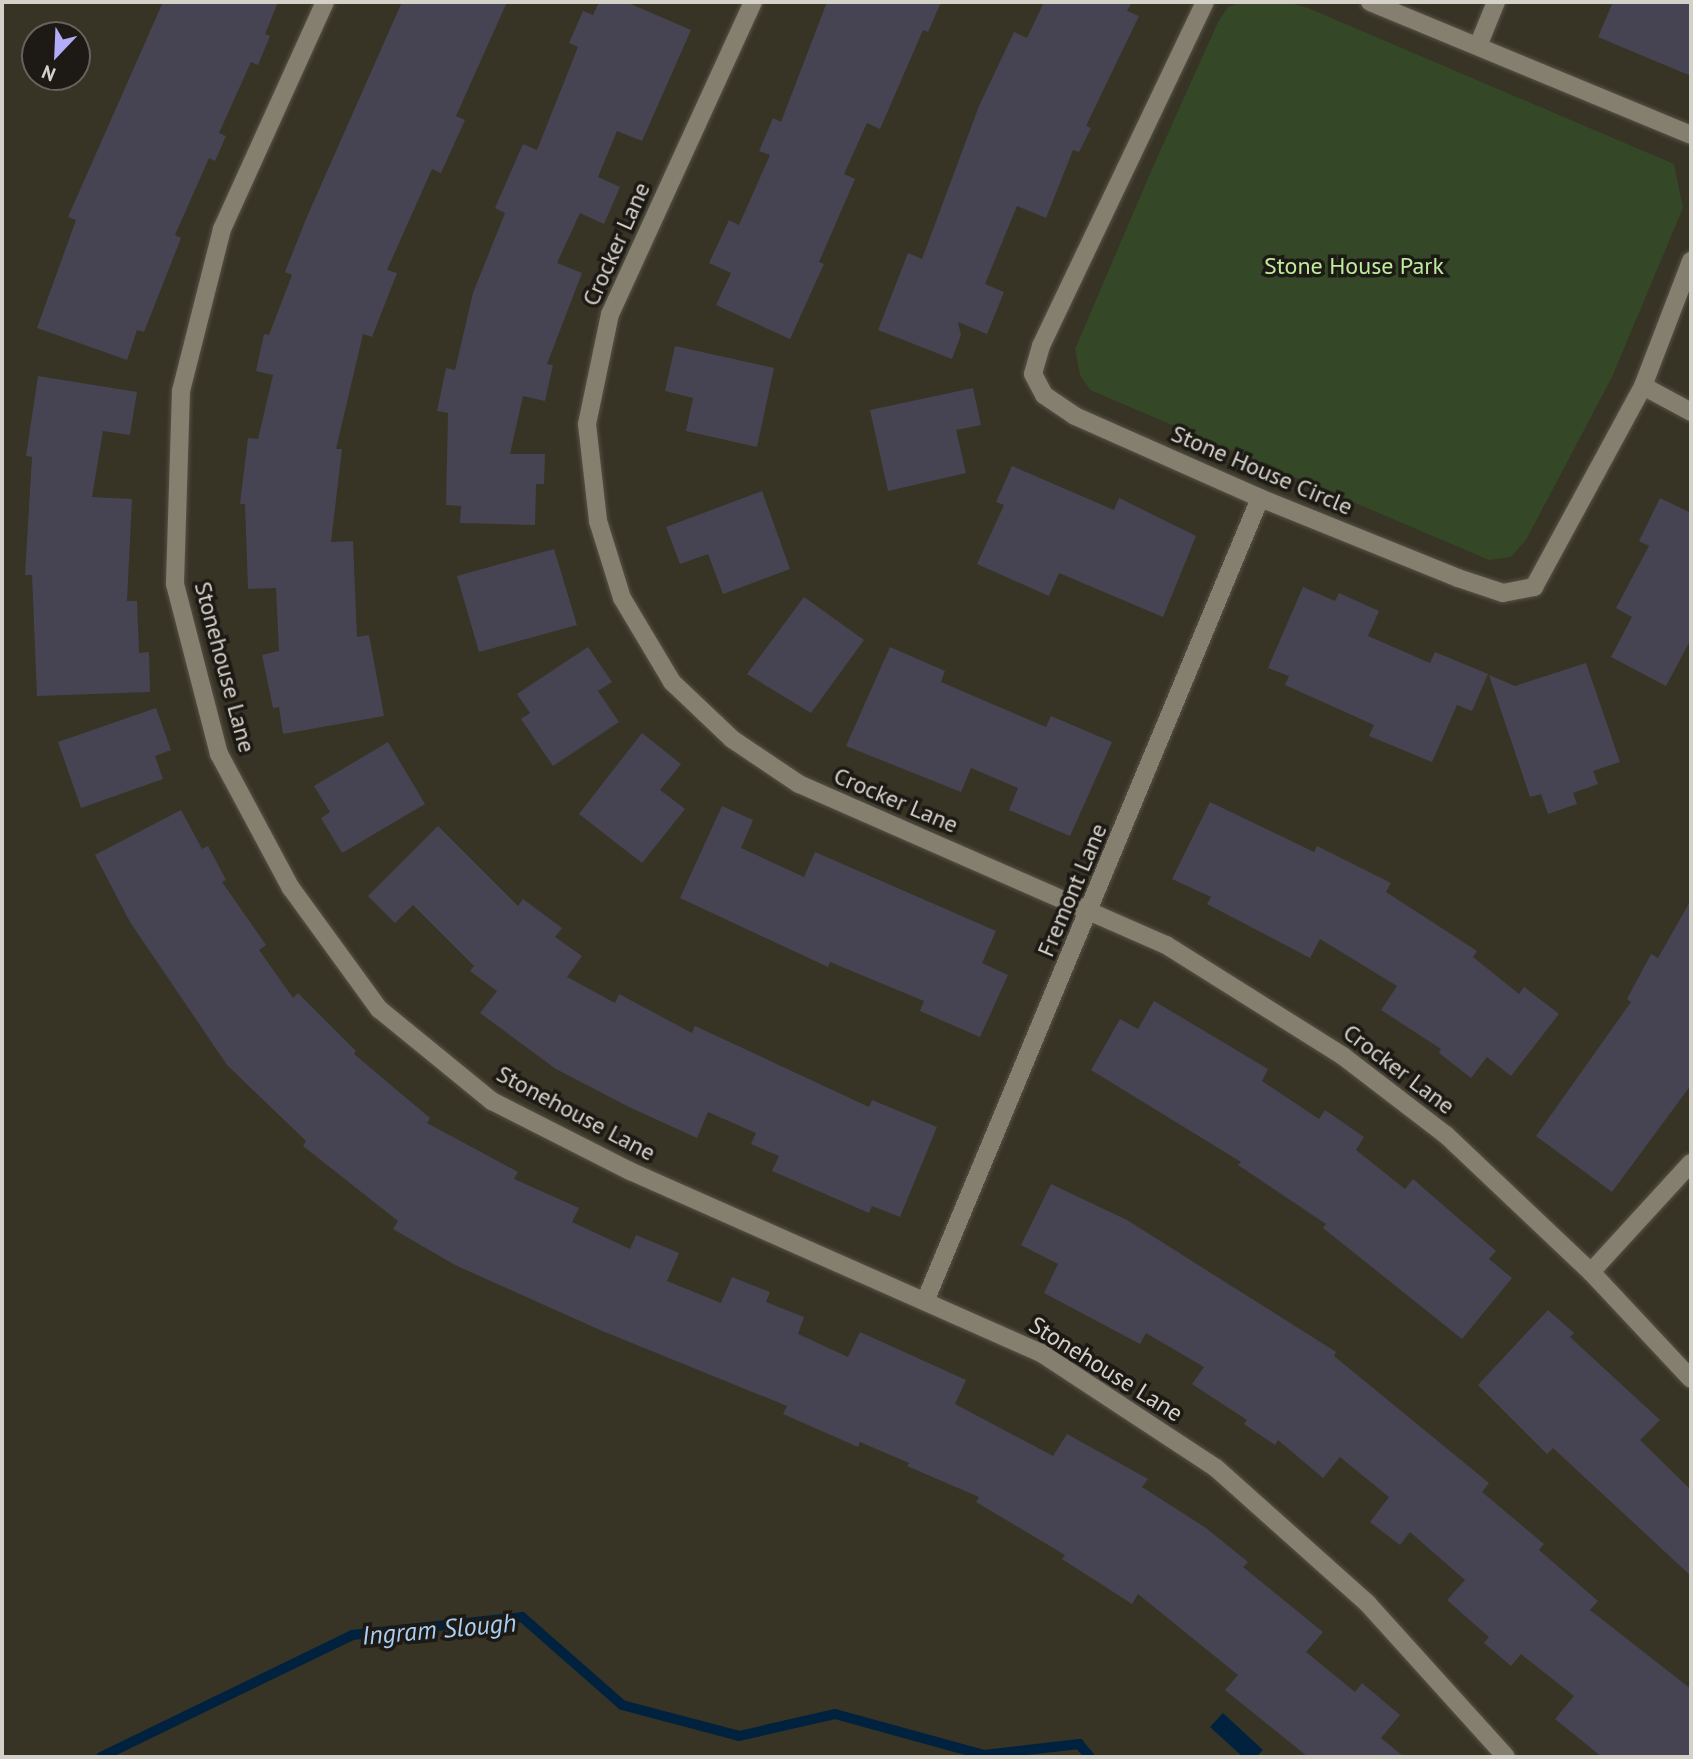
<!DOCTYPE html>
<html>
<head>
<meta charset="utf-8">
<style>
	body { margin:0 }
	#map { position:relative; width:1693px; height:1759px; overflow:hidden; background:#373325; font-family:"PT Sans",sans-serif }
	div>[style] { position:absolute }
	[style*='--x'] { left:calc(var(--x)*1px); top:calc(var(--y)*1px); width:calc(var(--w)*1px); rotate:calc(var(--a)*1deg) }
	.green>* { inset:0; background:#344726 }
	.water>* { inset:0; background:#01223e }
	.stream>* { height:10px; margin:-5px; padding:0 5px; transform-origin:5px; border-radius:5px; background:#01223e }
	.building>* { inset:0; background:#464452 }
	.roads { filter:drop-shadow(0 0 2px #555146) drop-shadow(0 0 2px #555146) }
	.minor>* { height:18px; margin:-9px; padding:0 9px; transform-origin:9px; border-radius:9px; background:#847f6f }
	span { translate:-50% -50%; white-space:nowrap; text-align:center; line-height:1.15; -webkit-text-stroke:7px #1d1a15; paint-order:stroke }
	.street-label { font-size:24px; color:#d4d1c9 }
	.park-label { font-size:24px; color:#beec9e }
	.water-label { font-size:26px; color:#a9cff5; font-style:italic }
	.frame { position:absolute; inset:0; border:4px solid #d4d1c9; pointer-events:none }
	.north { position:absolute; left:21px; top:21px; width:70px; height:70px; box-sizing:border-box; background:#1d1a15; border:2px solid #66635d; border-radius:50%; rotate:203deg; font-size:19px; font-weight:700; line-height:28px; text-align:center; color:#d4d1c9 }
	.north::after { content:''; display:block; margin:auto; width:24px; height:32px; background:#b3adf9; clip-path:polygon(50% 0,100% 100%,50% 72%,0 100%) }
</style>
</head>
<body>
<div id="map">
	<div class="green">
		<i style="clip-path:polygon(1241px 2px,1287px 2px,1308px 8px,1674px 164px,1683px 208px,1612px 377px,1526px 540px,1511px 557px,1489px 560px,1090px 390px,1080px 375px,1075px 349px,1152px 169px,1218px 22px,1228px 7px)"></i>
	</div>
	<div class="water">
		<i style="clip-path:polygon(1223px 1713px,1263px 1750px,1256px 1757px,1243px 1757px,1210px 1727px)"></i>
	</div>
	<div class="stream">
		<i style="--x:101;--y:1757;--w:279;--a:-25.9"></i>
		<i style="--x:352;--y:1635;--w:171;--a:-6"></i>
		<i style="--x:522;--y:1617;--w:133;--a:41.3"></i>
		<i style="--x:622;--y:1705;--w:121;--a:14.8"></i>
		<i style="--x:739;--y:1736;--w:98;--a:-12.9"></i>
		<i style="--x:835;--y:1714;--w:155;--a:15.4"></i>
		<i style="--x:984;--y:1755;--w:96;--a:-6.6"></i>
		<i style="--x:1079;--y:1744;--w:17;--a:50"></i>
	</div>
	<div class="building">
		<i style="clip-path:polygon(163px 2px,278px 2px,265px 34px,270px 36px,258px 65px,251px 62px,219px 133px,226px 136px,215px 161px,209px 158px,175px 235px,181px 238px,144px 332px,137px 330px,127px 360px,37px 328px,76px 220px,68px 217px)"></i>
		<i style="clip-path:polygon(402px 2px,507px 2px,456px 116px,465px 120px,441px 173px,432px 169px,387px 270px,397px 273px,372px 337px,363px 334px,336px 449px,342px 449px,331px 542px,353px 541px,357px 637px,369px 635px,384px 716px,283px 734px,279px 707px,273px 708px,262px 655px,279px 651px,276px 588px,248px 589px,245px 504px,240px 504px,248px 438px,258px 439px,273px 375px,256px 371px,264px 334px,269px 335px,292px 275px,285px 272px,306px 219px)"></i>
		<i style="clip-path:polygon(599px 2px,626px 2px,691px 30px,642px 141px,617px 131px,598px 177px,620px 187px,604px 224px,580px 213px,557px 263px,582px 273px,547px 364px,553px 365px,545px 401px,523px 396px,510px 454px,545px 454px,544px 484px,536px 484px,535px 525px,460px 523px,461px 506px,446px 505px,448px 413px,437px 411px,446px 368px,455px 370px,473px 293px,505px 213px,495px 208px,523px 144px,537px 150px,578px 47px,569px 43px,583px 11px,593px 15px)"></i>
		<i style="clip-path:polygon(827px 2px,941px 2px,928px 32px,923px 30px,880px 129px,867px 123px,844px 174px,855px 179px,819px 262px,824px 264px,790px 339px,716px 305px,731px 273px,709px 263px,729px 220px,739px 225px,770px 155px,759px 151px,773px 118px,781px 122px)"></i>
		<i style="clip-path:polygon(1044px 2px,1132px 2px,1127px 11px,1139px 16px,1086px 126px,1091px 128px,1079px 152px,1073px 150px,1046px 218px,1017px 206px,985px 284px,1004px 292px,987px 334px,958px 322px,961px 335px,952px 359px,878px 330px,908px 253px,922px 259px,979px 106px,1014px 32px,1027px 38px)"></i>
		<i style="clip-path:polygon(1613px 2px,1691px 2px,1691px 76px,1598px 37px)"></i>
		<i style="clip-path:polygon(675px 346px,774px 368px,757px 447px,686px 431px,693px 398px,665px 391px)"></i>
		<i style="clip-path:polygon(38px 376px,137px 392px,130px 435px,103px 431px,92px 497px,132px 499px,127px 601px,137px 601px,139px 653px,149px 652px,150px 692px,37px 696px,32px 575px,25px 575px,32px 457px,26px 456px)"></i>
		<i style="clip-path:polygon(973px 388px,981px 425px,956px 430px,966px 473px,888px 491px,870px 410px)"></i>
		<i style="clip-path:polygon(1012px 466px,1114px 510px,1119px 498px,1196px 536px,1163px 617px,1059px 573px,1049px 596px,977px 564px,1004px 505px,996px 502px)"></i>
		<i style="clip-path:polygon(762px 491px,790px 569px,723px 594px,708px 554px,680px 564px,666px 527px)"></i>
		<i style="clip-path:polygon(1660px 498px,1691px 513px,1691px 639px,1666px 686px,1611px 657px,1632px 617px,1616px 608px,1649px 546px,1639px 541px)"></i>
		<i style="clip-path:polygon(554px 549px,577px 625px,479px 652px,457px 576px)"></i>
		<i style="clip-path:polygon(1303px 587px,1335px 601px,1339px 593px,1379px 611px,1368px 636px,1430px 663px,1435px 652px,1488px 674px,1472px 711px,1457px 705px,1432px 762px,1369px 736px,1374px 725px,1285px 685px,1289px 676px,1268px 668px)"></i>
		<i style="clip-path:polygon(804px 597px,864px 640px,811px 713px,747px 674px)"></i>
		<i style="clip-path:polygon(588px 647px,612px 682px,598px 691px,619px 722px,553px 766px,521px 719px,530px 713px,517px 694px)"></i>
		<i style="clip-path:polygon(890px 647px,945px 671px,941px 682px,1046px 727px,1051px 716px,1112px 742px,1070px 836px,1009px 810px,1018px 788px,971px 768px,961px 792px,846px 746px)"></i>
		<i style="clip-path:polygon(1586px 663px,1620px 762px,1593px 771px,1598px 784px,1573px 793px,1577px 804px,1548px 814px,1541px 794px,1530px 797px,1489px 675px,1515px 686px)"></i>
		<i style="clip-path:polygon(156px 708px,171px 750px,155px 756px,163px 779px,81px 808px,58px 742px)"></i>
		<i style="clip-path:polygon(642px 733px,681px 764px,660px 790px,685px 809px,642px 863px,579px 814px)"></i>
		<i style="clip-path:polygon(388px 742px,425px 804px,342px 853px,321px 818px,330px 812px,314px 786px)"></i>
		<i style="clip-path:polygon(1210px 802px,1314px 852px,1317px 846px,1391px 883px,1386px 892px,1477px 951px,1473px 957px,1519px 994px,1524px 987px,1559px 1014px,1511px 1076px,1487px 1057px,1471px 1078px,1439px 1053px,1441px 1049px,1381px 1010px,1397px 986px,1320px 939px,1310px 958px,1207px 904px,1211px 897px,1172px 879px)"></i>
		<i style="clip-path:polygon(722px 806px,753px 820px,741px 848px,804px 877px,815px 852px,996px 931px,982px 963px,1008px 975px,980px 1037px,920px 1011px,924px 1001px,830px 962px,828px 967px,680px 898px)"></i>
		<i style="clip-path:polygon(181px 810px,202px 849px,208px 846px,226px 880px,222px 882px,266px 945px,259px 950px,293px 998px,298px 993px,356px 1051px,354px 1054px,430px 1118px,427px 1123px,518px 1172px,514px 1179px,579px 1208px,572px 1222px,630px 1249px,636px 1235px,679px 1253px,667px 1281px,721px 1303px,732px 1277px,770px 1292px,766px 1302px,804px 1317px,798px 1334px,848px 1357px,860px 1332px,966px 1380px,955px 1404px,1053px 1456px,1067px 1434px,1148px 1479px,1142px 1487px,1206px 1528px,1248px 1562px,1243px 1567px,1323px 1632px,1306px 1652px,1355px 1692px,1362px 1683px,1400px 1715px,1381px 1738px,1404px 1757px,1308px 1757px,1225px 1690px,1238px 1675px,1138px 1594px,1132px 1604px,1062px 1559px,1065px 1555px,976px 1502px,979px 1497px,907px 1466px,909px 1463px,860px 1442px,858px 1447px,783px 1414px,787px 1406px,600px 1330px,455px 1265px,393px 1229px,398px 1221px,303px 1146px,306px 1141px,227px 1065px,130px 922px,95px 855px)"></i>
		<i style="clip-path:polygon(438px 826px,518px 906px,523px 899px,562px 928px,555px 937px,582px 956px,567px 977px,615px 1003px,619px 994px,692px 1033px,695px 1026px,869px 1107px,872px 1100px,937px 1127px,900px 1217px,872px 1206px,869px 1213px,772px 1171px,779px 1156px,751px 1144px,756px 1133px,708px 1112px,697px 1138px,629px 1107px,556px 1069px,480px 1013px,497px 991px,470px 971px,474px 966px,413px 905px,395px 923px,368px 896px)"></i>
		<i style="clip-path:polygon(1691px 900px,1691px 1085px,1612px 1192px,1536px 1136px,1631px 1002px,1627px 999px,1651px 954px,1658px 958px)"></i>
		<i style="clip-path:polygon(1154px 1001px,1268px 1069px,1262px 1081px,1319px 1119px,1325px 1110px,1364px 1137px,1356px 1150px,1405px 1189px,1413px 1179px,1496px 1251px,1489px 1259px,1512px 1278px,1462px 1339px,1323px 1228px,1326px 1224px,1238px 1165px,1241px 1162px,1091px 1070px,1120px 1019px,1138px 1029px)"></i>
		<i style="clip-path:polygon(1051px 1184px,1127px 1220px,1336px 1352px,1334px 1356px,1489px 1483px,1482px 1492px,1544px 1544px,1539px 1550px,1598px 1601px,1590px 1610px,1691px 1689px,1691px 1757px,1602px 1757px,1555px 1719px,1574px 1696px,1521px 1654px,1511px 1666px,1484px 1643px,1489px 1637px,1447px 1600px,1465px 1580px,1410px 1532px,1400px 1545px,1370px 1522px,1389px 1497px,1340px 1457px,1323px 1478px,1278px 1440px,1275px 1445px,1244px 1424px,1247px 1420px,1192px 1384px,1204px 1367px,1146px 1333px,1140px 1344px,1044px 1293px,1058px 1264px,1021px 1245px)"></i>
		<i style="clip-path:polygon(1548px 1310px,1574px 1333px,1570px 1337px,1660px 1420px,1640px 1440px,1691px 1490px,1691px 1576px,1553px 1448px,1547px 1454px,1478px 1385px)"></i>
	</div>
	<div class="roads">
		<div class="minor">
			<i style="--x:325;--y:2;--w:249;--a:114.4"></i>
			<i style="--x:222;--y:229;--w:167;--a:104.2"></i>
			<i style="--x:181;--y:391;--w:193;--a:91.8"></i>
			<i style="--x:175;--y:584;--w:176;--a:75.5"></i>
			<i style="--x:219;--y:754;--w:152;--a:61.8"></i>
			<i style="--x:291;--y:888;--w:150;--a:54"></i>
			<i style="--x:379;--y:1009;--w:146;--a:39.2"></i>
			<i style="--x:492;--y:1101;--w:155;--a:26.9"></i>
			<i style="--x:630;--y:1171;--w:449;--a:23.9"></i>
			<i style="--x:1041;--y:1353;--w:209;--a:33.3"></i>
			<i style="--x:1216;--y:1468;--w:203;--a:41.8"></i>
			<i style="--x:1367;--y:1603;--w:207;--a:47.9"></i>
			<i style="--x:753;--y:2;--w:343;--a:114.6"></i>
			<i style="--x:610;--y:314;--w:112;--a:101.8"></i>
			<i style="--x:587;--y:424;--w:98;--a:83.5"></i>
			<i style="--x:598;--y:521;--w:81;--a:72.7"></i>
			<i style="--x:622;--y:598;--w:98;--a:59.2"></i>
			<i style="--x:672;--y:682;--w:83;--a:43.5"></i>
			<i style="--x:732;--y:739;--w:81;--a:33.9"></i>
			<i style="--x:799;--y:784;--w:401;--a:23.7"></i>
			<i style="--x:1166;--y:945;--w:209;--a:32.1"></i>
			<i style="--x:1343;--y:1056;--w:130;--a:37.5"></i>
			<i style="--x:1446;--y:1135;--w:199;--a:43.4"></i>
			<i style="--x:1591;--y:1272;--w:146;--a:46.9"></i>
			<i style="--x:1205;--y:2;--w:381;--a:115.5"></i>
			<i style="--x:1041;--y:346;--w:29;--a:106"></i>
			<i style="--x:1033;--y:374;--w:24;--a:62"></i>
			<i style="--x:1044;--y:395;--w:37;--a:34"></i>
			<i style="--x:1075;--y:416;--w:202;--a:23.9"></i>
			<i style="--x:1260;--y:498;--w:214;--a:22"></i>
			<i style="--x:1458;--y:578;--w:47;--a:18.4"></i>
			<i style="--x:1503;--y:593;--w:32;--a:-11"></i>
			<i style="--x:1534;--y:587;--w:229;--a:-61.5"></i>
			<i style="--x:1643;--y:386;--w:134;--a:-69"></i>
			<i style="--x:1370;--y:2;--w:347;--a:22.5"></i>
			<i style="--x:1478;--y:46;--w:48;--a:-67.8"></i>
			<i style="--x:1643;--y:386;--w:55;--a:28.4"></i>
			<i style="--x:1591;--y:1272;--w:148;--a:-47.5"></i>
			<i style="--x:926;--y:1299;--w:868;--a:-67.36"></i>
		</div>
	</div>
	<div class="street-label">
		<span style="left:616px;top:244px;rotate:-66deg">Crocker Lane</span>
		<span style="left:1262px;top:470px;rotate:23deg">Stone House Circle</span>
		<span style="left:225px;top:667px;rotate:75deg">Stonehouse Lane</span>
		<span style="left:896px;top:800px;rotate:23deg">Crocker Lane</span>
		<span style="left:1072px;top:890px;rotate:-67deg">Fremont Lane</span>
		<span style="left:1399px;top:1069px;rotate:37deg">Crocker Lane</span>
		<span style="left:576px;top:1113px;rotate:28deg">Stonehouse Lane</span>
		<span style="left:1106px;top:1369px;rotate:32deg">Stonehouse Lane</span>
	</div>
	<div class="park-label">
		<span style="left:1354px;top:266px">Stone House Park</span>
	</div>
	<div class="water-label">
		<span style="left:439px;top:1629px;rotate:-5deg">Ingram Slough</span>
	</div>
	<div class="frame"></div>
	<div class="north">N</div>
</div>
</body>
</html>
